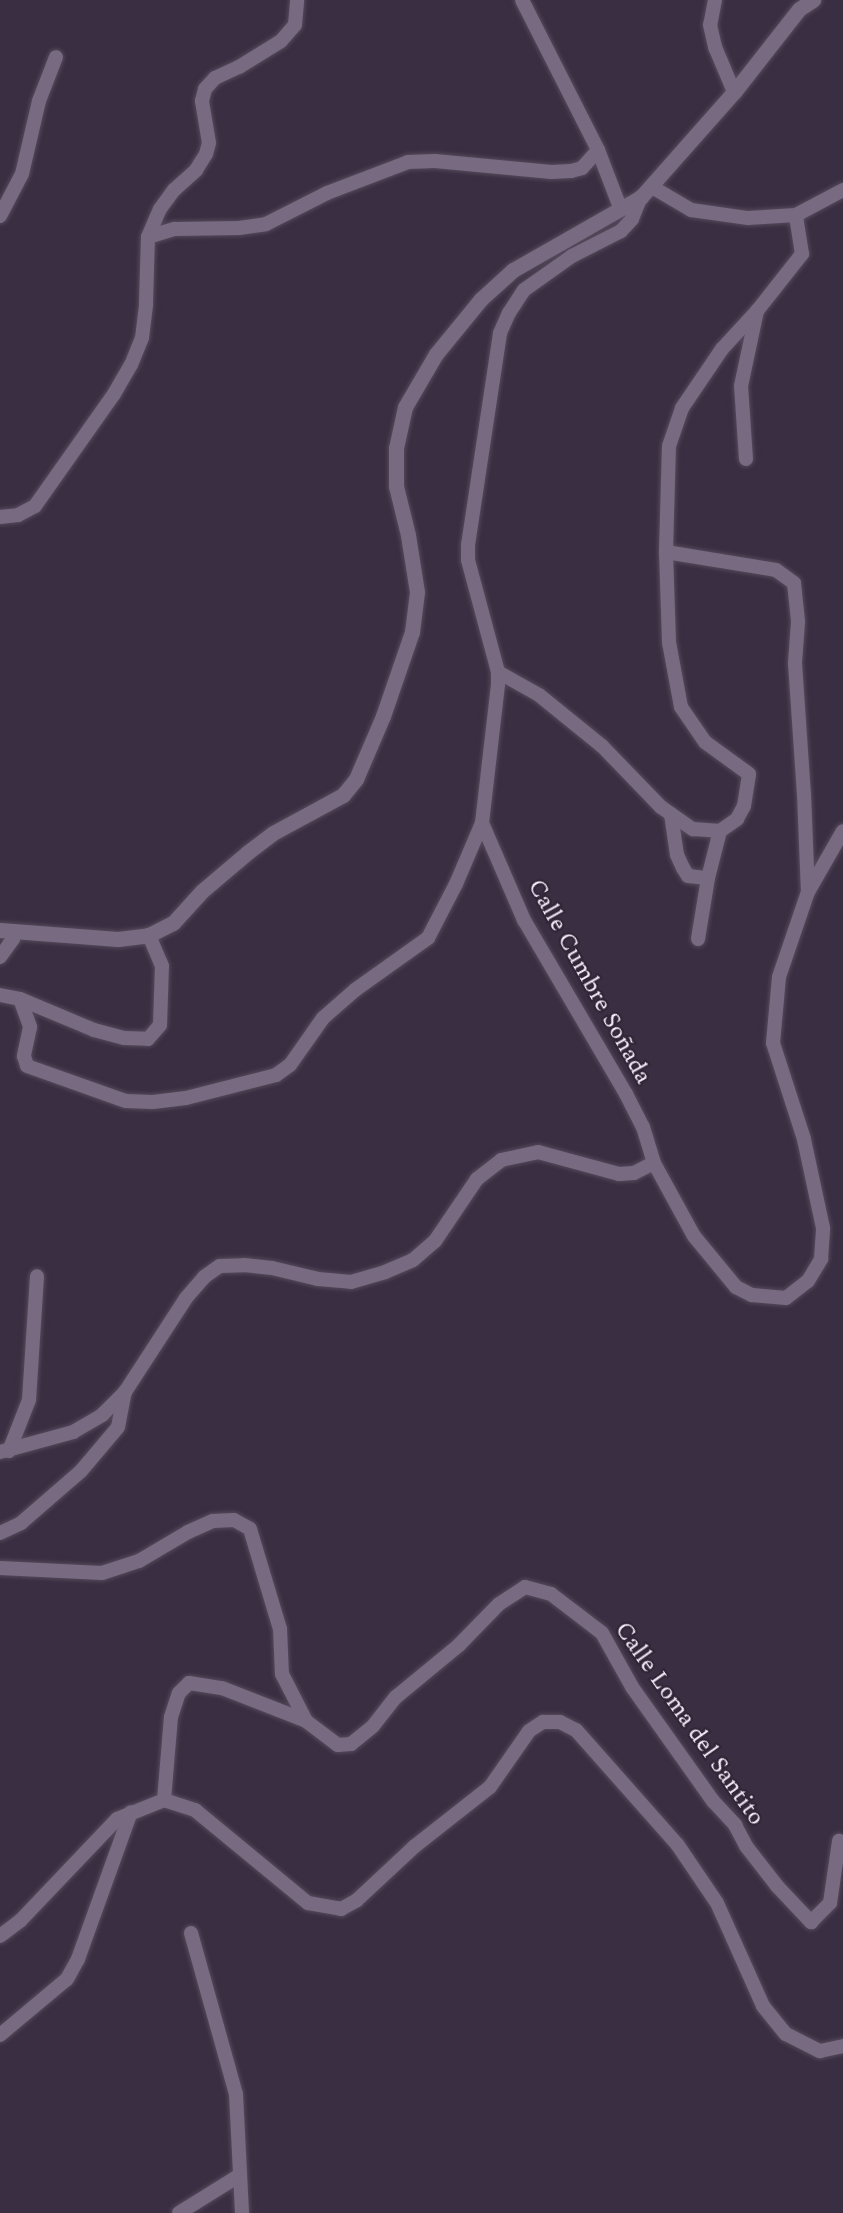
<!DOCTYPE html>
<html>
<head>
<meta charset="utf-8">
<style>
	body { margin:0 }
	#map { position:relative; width:843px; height:2213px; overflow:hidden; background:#3a2e42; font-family:Spectral,serif }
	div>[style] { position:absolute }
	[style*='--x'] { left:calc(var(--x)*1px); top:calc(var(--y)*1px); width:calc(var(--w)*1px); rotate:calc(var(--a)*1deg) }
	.roads { filter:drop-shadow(0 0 2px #554a5b) drop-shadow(0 0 2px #554a5b) }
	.minor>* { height:14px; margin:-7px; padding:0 7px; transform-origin:7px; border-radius:7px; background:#786b81 }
	.secondary>* { height:15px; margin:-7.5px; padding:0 7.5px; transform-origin:7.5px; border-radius:7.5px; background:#786b81 }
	span { translate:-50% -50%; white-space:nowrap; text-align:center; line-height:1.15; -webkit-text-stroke:4.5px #302537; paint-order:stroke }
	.street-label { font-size:24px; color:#f8f0fd }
</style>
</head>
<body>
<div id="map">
	<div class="roads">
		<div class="minor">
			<i style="--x:522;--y:0;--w:168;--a:63.1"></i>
			<i style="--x:598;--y:150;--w:64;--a:69"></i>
			<i style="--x:715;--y:0;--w:25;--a:101"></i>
			<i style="--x:710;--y:25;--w:23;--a:77"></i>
			<i style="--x:715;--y:47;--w:49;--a:67.1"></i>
			<i style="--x:652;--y:187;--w:45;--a:30.5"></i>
			<i style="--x:691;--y:210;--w:58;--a:8"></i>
			<i style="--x:748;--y:218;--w:48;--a:-3.6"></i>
			<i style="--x:796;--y:215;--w:53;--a:-28"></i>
			<i style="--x:0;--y:216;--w:47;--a:-62.4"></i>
			<i style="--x:22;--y:174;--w:75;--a:-76.9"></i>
			<i style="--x:39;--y:101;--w:47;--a:-68.9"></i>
			<i style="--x:148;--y:237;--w:28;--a:-17"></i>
			<i style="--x:175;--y:229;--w:64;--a:-0.9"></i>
			<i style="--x:239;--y:228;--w:27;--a:-8"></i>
			<i style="--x:266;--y:224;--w:68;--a:-26.9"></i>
			<i style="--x:327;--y:193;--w:87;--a:-20.9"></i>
			<i style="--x:408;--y:162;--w:27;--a:-2"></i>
			<i style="--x:435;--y:161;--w:117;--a:5.4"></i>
			<i style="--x:551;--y:172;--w:20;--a:-3"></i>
			<i style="--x:571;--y:171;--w:11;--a:-15"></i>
			<i style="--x:582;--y:168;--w:24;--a:-48"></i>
			<i style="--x:746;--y:459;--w:73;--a:-93.9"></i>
			<i style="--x:741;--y:386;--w:77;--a:-78"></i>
			<i style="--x:0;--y:517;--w:18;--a:-6"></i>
			<i style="--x:18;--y:515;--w:19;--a:-28"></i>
			<i style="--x:35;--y:506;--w:137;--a:-54.8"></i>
			<i style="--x:114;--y:394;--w:34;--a:-60"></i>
			<i style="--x:131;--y:365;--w:29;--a:-68"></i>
			<i style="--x:142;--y:338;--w:35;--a:-83"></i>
			<i style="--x:146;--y:303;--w:66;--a:-88.3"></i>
			<i style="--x:148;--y:237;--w:30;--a:-67"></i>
			<i style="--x:160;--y:209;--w:24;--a:-54"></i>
			<i style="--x:174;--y:190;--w:30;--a:-42"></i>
			<i style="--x:196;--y:170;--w:19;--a:-58"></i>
			<i style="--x:206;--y:154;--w:11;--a:-75"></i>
			<i style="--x:209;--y:143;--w:43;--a:-99.5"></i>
			<i style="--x:202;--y:101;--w:12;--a:-76"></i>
			<i style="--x:205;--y:89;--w:15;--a:-48"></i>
			<i style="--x:215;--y:78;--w:26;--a:-25"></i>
			<i style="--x:239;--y:67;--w:49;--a:-31.8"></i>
			<i style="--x:281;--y:41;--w:21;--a:-49"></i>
			<i style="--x:295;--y:25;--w:25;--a:-85"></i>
			<i style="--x:666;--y:552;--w:111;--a:9.3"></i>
			<i style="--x:776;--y:570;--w:22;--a:36"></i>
			<i style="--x:794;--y:583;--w:39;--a:84"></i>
			<i style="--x:798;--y:622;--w:41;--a:94.2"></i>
			<i style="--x:795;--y:663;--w:131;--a:86.1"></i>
			<i style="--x:804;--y:794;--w:98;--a:87.7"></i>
			<i style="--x:498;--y:672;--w:47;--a:29.3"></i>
			<i style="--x:539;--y:695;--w:81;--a:39"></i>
			<i style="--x:602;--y:746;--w:85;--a:46"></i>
			<i style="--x:661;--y:807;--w:39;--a:35"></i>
			<i style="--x:693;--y:829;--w:27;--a:4"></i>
			<i style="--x:720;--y:831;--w:21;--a:-35"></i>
			<i style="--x:737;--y:819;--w:15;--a:-62"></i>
			<i style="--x:744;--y:806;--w:32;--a:-81"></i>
			<i style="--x:749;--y:774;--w:54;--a:-144"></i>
			<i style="--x:705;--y:742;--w:42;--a:-124.4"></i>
			<i style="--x:681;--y:707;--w:66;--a:-100.5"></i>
			<i style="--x:669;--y:642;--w:90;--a:-91.9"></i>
			<i style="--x:666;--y:552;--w:106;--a:-88.4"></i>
			<i style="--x:669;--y:446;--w:40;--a:-71.1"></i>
			<i style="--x:682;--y:408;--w:71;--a:-55.9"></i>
			<i style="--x:722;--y:349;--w:52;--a:-47.4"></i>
			<i style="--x:757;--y:311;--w:73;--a:-51.7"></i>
			<i style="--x:802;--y:254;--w:39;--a:-99"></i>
			<i style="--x:671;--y:814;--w:41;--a:81.7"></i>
			<i style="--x:677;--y:855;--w:14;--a:65"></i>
			<i style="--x:683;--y:868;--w:9;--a:58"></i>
			<i style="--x:688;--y:876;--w:20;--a:6"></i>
			<i style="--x:482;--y:823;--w:106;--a:66.6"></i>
			<i style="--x:524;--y:920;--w:202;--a:59.6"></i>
			<i style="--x:626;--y:1094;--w:37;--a:63"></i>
			<i style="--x:643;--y:1127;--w:38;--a:73"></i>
			<i style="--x:654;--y:1163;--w:83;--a:61.3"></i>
			<i style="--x:694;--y:1236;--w:66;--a:50.5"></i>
			<i style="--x:736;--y:1287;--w:18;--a:27"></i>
			<i style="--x:752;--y:1295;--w:34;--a:5"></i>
			<i style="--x:786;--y:1298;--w:28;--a:-38"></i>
			<i style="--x:808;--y:1281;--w:26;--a:-59"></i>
			<i style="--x:821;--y:1259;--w:31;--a:-86"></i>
			<i style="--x:823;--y:1228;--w:91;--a:-102.1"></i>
			<i style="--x:804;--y:1139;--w:101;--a:-107.9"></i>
			<i style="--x:773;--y:1043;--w:66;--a:-84.8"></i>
			<i style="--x:779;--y:977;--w:90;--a:-71.2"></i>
			<i style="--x:808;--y:892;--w:70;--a:-60.2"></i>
			<i style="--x:698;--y:939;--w:62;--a:-80.7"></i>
			<i style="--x:708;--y:878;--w:49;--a:-75.7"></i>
			<i style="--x:0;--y:957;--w:22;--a:-54"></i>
			<i style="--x:13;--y:939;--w:7;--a:-74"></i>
			<i style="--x:0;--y:995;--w:20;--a:11"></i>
			<i style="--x:20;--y:999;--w:80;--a:22.7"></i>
			<i style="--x:94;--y:1030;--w:31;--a:15"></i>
			<i style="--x:124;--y:1038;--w:24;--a:2"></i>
			<i style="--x:148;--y:1039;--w:18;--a:-49"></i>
			<i style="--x:160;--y:1025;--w:59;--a:-88.1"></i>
			<i style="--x:162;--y:966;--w:34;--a:-113"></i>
			<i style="--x:20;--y:999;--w:30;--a:70"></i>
			<i style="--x:30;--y:1027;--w:30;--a:102"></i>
			<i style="--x:24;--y:1056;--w:10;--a:73"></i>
			<i style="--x:27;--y:1066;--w:105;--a:19.5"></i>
			<i style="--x:126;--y:1101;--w:27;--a:2"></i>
			<i style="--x:153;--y:1102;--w:33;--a:-7"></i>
			<i style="--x:186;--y:1098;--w:93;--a:-14.3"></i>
			<i style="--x:276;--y:1075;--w:17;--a:-36"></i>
			<i style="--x:290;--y:1065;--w:57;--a:-54.9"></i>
			<i style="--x:323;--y:1018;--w:43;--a:-41.2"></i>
			<i style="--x:355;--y:990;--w:90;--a:-35.5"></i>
			<i style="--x:428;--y:938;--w:61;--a:-62.6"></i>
			<i style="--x:456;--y:884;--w:66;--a:-66.9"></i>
			<i style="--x:482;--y:823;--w:140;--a:-83.4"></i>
			<i style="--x:498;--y:684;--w:12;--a:-90"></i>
			<i style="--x:498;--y:672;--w:116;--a:-105"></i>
			<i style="--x:468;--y:560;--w:15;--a:-90"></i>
			<i style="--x:468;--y:545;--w:214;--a:-81.4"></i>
			<i style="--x:500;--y:333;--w:22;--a:-66"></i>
			<i style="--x:509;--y:313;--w:27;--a:-57"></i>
			<i style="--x:524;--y:290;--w:59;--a:-35.3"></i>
			<i style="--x:572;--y:256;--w:55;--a:-27"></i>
			<i style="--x:621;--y:231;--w:16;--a:-47"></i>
			<i style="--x:632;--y:219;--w:24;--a:-68"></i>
			<i style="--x:9;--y:1451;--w:55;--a:-68.6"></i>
			<i style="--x:29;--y:1400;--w:124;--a:-86.3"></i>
			<i style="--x:0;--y:1452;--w:76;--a:-15.3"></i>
			<i style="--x:73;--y:1432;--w:34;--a:-30"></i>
			<i style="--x:102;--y:1415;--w:33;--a:-45"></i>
			<i style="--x:125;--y:1392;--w:112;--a:-57"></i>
			<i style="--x:186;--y:1298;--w:28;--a:-49"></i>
			<i style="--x:204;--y:1277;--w:19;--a:-35"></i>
			<i style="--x:220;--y:1266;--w:24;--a:-2"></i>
			<i style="--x:244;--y:1265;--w:28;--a:6"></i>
			<i style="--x:272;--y:1268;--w:47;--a:13.4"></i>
			<i style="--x:318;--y:1279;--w:33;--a:5"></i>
			<i style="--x:351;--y:1282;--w:35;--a:-16"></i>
			<i style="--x:385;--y:1272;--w:30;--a:-23"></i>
			<i style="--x:413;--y:1260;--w:29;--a:-41"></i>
			<i style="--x:435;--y:1241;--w:75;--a:-55.9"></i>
			<i style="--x:477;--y:1179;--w:31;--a:-38"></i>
			<i style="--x:501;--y:1160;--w:38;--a:-12"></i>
			<i style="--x:538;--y:1152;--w:84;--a:15.2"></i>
			<i style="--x:619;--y:1174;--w:15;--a:-4"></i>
			<i style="--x:634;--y:1173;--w:22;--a:-27"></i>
			<i style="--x:0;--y:1533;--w:23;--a:-25"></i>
			<i style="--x:21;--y:1523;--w:79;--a:-40.9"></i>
			<i style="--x:81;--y:1471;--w:57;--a:-49.9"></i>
			<i style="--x:118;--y:1427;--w:36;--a:-79"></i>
			<i style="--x:0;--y:1568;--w:102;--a:2.8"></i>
			<i style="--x:102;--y:1573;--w:39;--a:-18"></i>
			<i style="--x:139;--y:1561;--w:57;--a:-30.6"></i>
			<i style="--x:188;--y:1532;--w:27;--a:-24"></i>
			<i style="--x:213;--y:1521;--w:21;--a:-3"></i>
			<i style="--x:234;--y:1520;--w:18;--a:29"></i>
			<i style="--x:250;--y:1529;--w:104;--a:73.3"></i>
			<i style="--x:280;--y:1629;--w:45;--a:87.5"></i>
			<i style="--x:282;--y:1674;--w:53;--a:62.9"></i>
			<i style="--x:306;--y:1721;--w:40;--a:37"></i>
			<i style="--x:338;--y:1745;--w:13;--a:-4"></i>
			<i style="--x:351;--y:1744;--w:28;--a:-39"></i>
			<i style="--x:373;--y:1726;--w:37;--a:-52"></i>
			<i style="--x:396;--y:1697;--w:82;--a:-39.5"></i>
			<i style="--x:459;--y:1645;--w:57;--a:-45.7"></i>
			<i style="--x:499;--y:1604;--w:31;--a:-33"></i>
			<i style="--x:525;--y:1587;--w:27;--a:15"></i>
			<i style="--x:551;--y:1594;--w:64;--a:37.4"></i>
			<i style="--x:602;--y:1633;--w:62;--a:60.9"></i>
			<i style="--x:632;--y:1687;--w:140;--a:54.6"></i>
			<i style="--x:713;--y:1801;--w:33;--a:47"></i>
			<i style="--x:735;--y:1825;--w:24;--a:62"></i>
			<i style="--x:746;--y:1846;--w:51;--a:52.2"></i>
			<i style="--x:777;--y:1886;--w:50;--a:46.6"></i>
			<i style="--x:811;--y:1922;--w:27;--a:-45"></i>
			<i style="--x:830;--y:1903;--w:63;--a:-81.7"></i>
			<i style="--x:164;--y:1800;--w:83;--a:-85.2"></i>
			<i style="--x:171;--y:1717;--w:25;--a:-72"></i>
			<i style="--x:179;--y:1693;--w:14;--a:-45"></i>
			<i style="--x:189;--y:1683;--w:33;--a:9"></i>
			<i style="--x:222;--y:1688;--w:90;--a:21.4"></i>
			<i style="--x:191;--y:1933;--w:167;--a:74.4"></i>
			<i style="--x:236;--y:2094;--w:119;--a:87.1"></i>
			<i style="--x:0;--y:1936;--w:25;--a:-37"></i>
			<i style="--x:20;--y:1921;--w:141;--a:-46.4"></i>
			<i style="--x:117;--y:1819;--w:51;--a:-22"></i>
			<i style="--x:164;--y:1800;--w:33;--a:18"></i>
			<i style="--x:195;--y:1810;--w:146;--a:39.5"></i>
			<i style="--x:308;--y:1903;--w:34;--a:10"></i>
			<i style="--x:341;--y:1909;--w:18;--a:-29"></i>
			<i style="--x:357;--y:1900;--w:79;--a:-43"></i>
			<i style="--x:415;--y:1846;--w:95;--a:-38.2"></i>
			<i style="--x:490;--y:1787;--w:68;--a:-55.1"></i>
			<i style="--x:529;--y:1731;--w:17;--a:-33"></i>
			<i style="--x:543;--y:1722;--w:17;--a:0"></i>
			<i style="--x:560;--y:1722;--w:18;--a:27"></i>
			<i style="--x:576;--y:1730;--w:152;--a:48.5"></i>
			<i style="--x:677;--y:1844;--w:71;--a:55.9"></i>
			<i style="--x:717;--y:1903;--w:113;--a:65.9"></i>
			<i style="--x:763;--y:2006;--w:36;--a:51"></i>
			<i style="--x:786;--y:2034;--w:38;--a:27"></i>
			<i style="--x:820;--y:2051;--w:24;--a:-12"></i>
			<i style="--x:0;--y:2035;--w:87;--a:-39.9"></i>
			<i style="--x:67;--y:1979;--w:23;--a:-61"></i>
			<i style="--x:78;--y:1959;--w:156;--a:-70.2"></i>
			<i style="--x:179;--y:2213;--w:72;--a:-31.9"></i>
		</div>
		<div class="secondary">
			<i style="--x:0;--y:930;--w:118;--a:4.4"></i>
			<i style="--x:118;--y:939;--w:31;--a:-7"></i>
			<i style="--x:149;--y:935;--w:27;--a:-27"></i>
			<i style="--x:173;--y:923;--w:43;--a:-47.8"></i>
			<i style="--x:202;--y:891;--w:60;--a:-40.3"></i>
			<i style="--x:248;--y:852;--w:31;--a:-37"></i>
			<i style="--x:273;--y:833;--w:80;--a:-28.5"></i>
			<i style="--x:343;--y:795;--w:21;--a:-51"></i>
			<i style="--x:356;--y:779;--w:69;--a:-66.8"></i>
			<i style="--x:383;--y:716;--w:89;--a:-71"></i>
			<i style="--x:412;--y:632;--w:40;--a:-82.9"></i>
			<i style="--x:417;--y:592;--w:58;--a:-99"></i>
			<i style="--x:408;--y:535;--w:50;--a:-103.8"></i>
			<i style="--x:396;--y:486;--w:38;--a:-90"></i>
			<i style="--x:396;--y:448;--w:42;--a:-77.6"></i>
			<i style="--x:405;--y:407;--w:61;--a:-59.7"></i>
			<i style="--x:436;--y:354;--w:71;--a:-50.7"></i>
			<i style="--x:481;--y:299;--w:43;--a:-42.2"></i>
			<i style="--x:513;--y:270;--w:147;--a:-29.7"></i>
			<i style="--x:641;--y:197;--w:140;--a:-48.5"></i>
			<i style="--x:734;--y:92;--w:105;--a:-51.9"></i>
			<i style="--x:799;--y:9;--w:17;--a:-33"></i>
		</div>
	</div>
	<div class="street-label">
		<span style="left:589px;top:982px;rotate:61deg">Calle Cumbre Soñada</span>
		<span style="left:689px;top:1724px;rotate:55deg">Calle Loma del Santito</span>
	</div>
</div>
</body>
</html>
